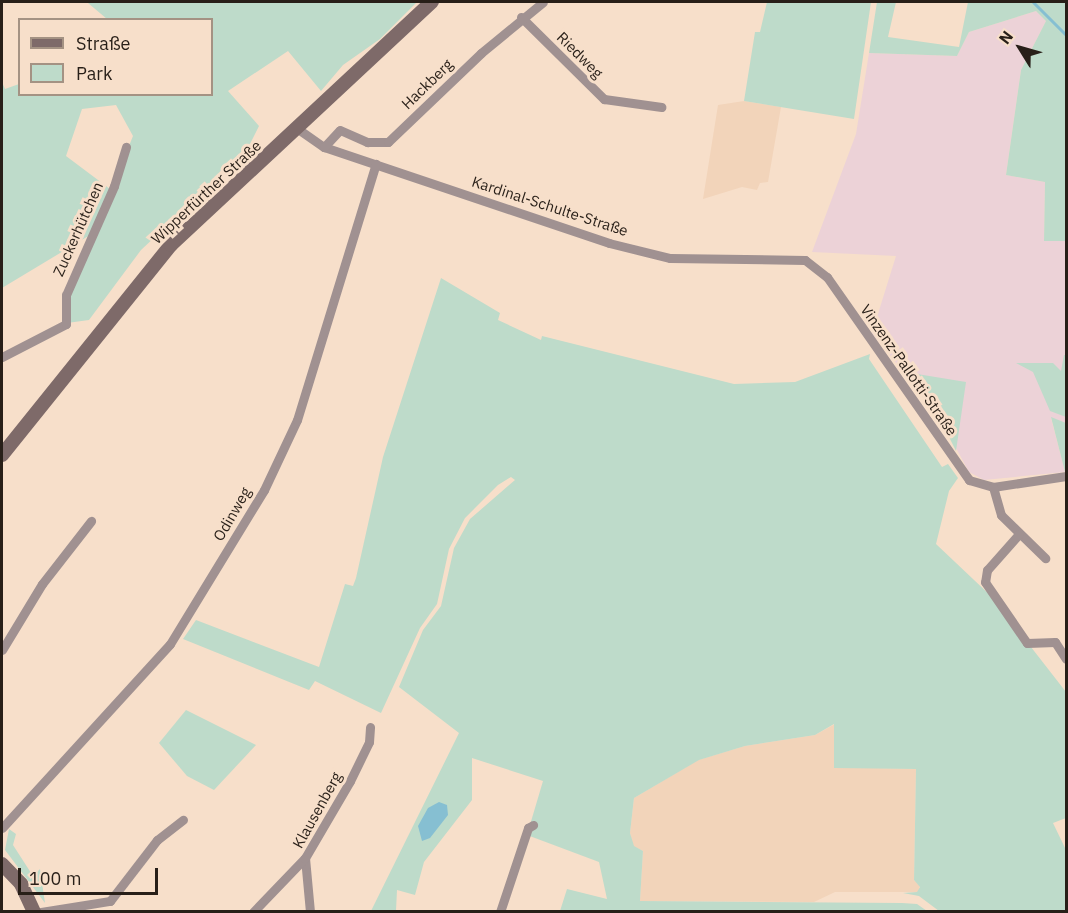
<!DOCTYPE html>
<html>
<head>
<meta charset="utf-8">
<style>
	body { margin:0 }
	#map { position:relative; width:1068px; height:913px; overflow:hidden; background:#f7dfca; font-family:"IBM Plex Sans",sans-serif }
	div>[style] { position:absolute }
	[style*='--x'] { left:calc(var(--x)*1px); top:calc(var(--y)*1px); width:calc(var(--w)*1px); rotate:calc(var(--a)*1deg) }
	.built>* { inset:0; background:#f2d4ba }
	.medical>* { inset:0; background:#ecd2d7 }
	.green>* { inset:0; background:#bedbca }
	.water>* { inset:0; background:#86bfd2 }
	.stream>* { height:3px; margin:-1.5px; padding:0 1.5px; transform-origin:1.5px; border-radius:1.5px; background:#86bfd2 }
	.street>* { height:9px; margin:-4.5px; padding:0 4.5px; transform-origin:4.5px; border-radius:4.5px; background:#a09191 }
	.secondary>* { height:14px; margin:-7px; padding:0 7px; transform-origin:7px; border-radius:7px; background:#7e6a69 }
	span { translate:-50% -50%; white-space:nowrap; text-align:center; line-height:1.15; -webkit-text-stroke:6px #f7dfca; paint-order:stroke }
	.street-label { font-size:15px; color:#281f18 }
	.frame { position:absolute; inset:0; border:3px solid #281f18; pointer-events:none }
	.legend { position:absolute; left:18px; top:18px; width:195px; height:78px; box-sizing:border-box; background:#f7dfca; border:2px solid #a49283; margin:0; padding:8px 10px; list-style:none; font-size:18px; color:#281f18 }
	.legend li { display:flex; align-items:center; gap:12px; height:30px }
	.legend b { width:30px; border:2px solid #a49283 }
	.north { position:absolute; left:990px; top:18px; width:60px; height:60px; -webkit-text-stroke:4px #f7dfca; paint-order:stroke; rotate:307deg; font-size:16px; font-weight:700; line-height:24px; text-align:center; color:#281f18 }
	.north::after { content:''; display:block; margin:auto; width:21px; height:27px; background:#281f18; clip-path:polygon(50% 0,100% 100%,50% 72%,0 100%) }
	.scale { position:absolute; left:18px; top:868px; width:140px; height:27px; box-sizing:border-box; border:3px solid #281f18; border-top:0; padding-left:8px; font-size:18px; line-height:21px; white-space:nowrap; color:#281f18; -webkit-text-stroke:4px #f7dfca; paint-order:stroke }
</style>
</head>
<body>
<div id="map">
	<div class="built">
		<i style="clip-path:polygon(744px 101px,781px 107px,768px 182px,760px 183px,757px 190px,742px 187px,703px 199px,718px 105px)"></i>
		<i style="clip-path:polygon(835px 724px,834px 767px,916px 769px,914px 880px,920px 886px,918px 892px,835px 892px,814px 902px,640px 901px,643px 851px,633px 846px,630px 833px,634px 798px,698px 760px,745px 746px,815px 735px)"></i>
	</div>
	<div class="medical">
		<i style="clip-path:polygon(1036px 11px,1046px 21px,1021px 70px,1006px 175px,1045px 182px,1044px 240px,1066px 241px,1066px 423px,1051px 418px,1065px 472px,984px 480px,969px 472px,938px 415px,872px 333px,896px 256px,812px 252px,856px 134px,869px 53px,957px 56px,969px 32px)"></i>
	</div>
	<div class="green">
		<i style="clip-path:polygon(2px 2px,417px 2px,380px 39px,343px 65px,321px 91px,288px 51px,228px 91px,259px 126px,246px 152px,141px 250px,89px 320px,67px 323px,66px 302px,133px 136px,116px 105px,82px 109px,66px 156px,110px 189px,90px 235px,2px 288px,2px 82px,5px 89px,19px 84px,20px 94px,212px 94px,212px 20px,107px 19px,88px 3px)"></i>
		<i style="clip-path:polygon(767px 2px,871px 2px,854px 119px,744px 101px,755px 32px,760px 32px)"></i>
		<i style="clip-path:polygon(877px 2px,896px 2px,888px 37px,959px 47px,968px 2px,1066px 2px,1066px 241px,1044px 241px,1045px 182px,1006px 175px,1021px 70px,1046px 21px,1036px 11px,969px 32px,957px 56px,869px 53px)"></i>
		<i style="clip-path:polygon(441px 278px,500px 313px,498px 320px,541px 340px,542px 336px,734px 384px,795px 382px,870px 354px,869px 359px,942px 467px,948px 464px,958px 478px,949px 491px,936px 544px,992px 597px,1066px 692px,1066px 818px,1053px 823px,1066px 850px,1066px 911px,939px 911px,919px 896px,903px 893px,917px 892px,920px 887px,914px 880px,916px 769px,834px 768px,834px 724px,815px 735px,745px 746px,699px 760px,634px 798px,630px 833px,634px 846px,643px 851px,640px 901px,902px 903px,917px 904px,927px 911px,560px 911px,567px 889px,607px 899px,599px 862px,527px 835px,543px 781px,472px 758px,472px 800px,424px 862px,415px 895px,397px 890px,396px 911px,371px 911px,459px 733px,399px 687px,423px 630px,441px 606px,454px 548px,470px 519px,515px 480px,511px 477px,498px 485px,465px 518px,449px 549px,437px 604px,420px 628px,381px 713px,315px 681px,309px 690px,183px 639px,196px 620px,319px 667px,345px 584px,353px 586px,356px 578px,383px 457px)"></i>
		<i style="clip-path:polygon(1064px 355px,1066px 355px,1066px 417px,1050px 411px,1033px 372px,1016px 363px,1053px 363px,1061px 371px)"></i>
		<i style="clip-path:polygon(911px 373px,966px 382px,956px 451px,938px 415px,904px 375px)"></i>
		<i style="clip-path:polygon(1051px 417px,1066px 423px,1066px 471px,1065px 472px)"></i>
		<i style="clip-path:polygon(186px 710px,256px 745px,214px 790px,187px 776px,159px 743px)"></i>
		<i style="clip-path:polygon(9px 829px,16px 834px,13px 845px,33px 876px,40px 869px,45px 903px,5px 850px)"></i>
	</div>
	<div class="water">
		<i style="clip-path:polygon(439px 802px,447px 805px,448px 815px,430px 838px,422px 841px,418px 826px,428px 808px)"></i>
	</div>
	<div class="stream">
		<i style="--x:1033;--y:2;--w:47;--a:45"></i>
	</div>
	<div class="street">
		<i style="--x:521;--y:17;--w:117;--a:44.7"></i>
		<i style="--x:604;--y:99;--w:58;--a:8"></i>
		<i style="--x:298;--y:129;--w:32;--a:35"></i>
		<i style="--x:324;--y:147;--w:301;--a:18.6"></i>
		<i style="--x:609;--y:243;--w:63;--a:13.8"></i>
		<i style="--x:670;--y:258;--w:135;--a:0.8"></i>
		<i style="--x:805;--y:260;--w:28;--a:38"></i>
		<i style="--x:827;--y:277;--w:248;--a:55"></i>
		<i style="--x:969;--y:480;--w:25;--a:16"></i>
		<i style="--x:993;--y:487;--w:74;--a:-8.6"></i>
		<i style="--x:324;--y:147;--w:23;--a:-47"></i>
		<i style="--x:340;--y:130;--w:30;--a:24"></i>
		<i style="--x:367;--y:142;--w:21;--a:0"></i>
		<i style="--x:388;--y:142;--w:129;--a:-43.7"></i>
		<i style="--x:481;--y:53;--w:80;--a:-39.4"></i>
		<i style="--x:2;--y:357;--w:72;--a:-27.3"></i>
		<i style="--x:66;--y:324;--w:29;--a:-90"></i>
		<i style="--x:66;--y:295;--w:119;--a:-66.2"></i>
		<i style="--x:114;--y:186;--w:41;--a:-72.9"></i>
		<i style="--x:993;--y:487;--w:29;--a:74"></i>
		<i style="--x:1001;--y:515;--w:62;--a:44.3"></i>
		<i style="--x:1019;--y:534;--w:48;--a:131.6"></i>
		<i style="--x:987;--y:570;--w:12;--a:99"></i>
		<i style="--x:985;--y:582;--w:74;--a:55.5"></i>
		<i style="--x:1027;--y:643;--w:28;--a:-2"></i>
		<i style="--x:1055;--y:642;--w:20;--a:57"></i>
		<i style="--x:2;--y:650;--w:77;--a:-58.8"></i>
		<i style="--x:42;--y:584;--w:80;--a:-52.1"></i>
		<i style="--x:2;--y:828;--w:249;--a:-47.6"></i>
		<i style="--x:170;--y:644;--w:180;--a:-58.6"></i>
		<i style="--x:264;--y:490;--w:77;--a:-64.8"></i>
		<i style="--x:297;--y:420;--w:268;--a:-72.9"></i>
		<i style="--x:305;--y:858;--w:54;--a:84.7"></i>
		<i style="--x:41;--y:912;--w:70;--a:-9.1"></i>
		<i style="--x:110;--y:901;--w:77;--a:-52.4"></i>
		<i style="--x:157;--y:840;--w:33;--a:-38"></i>
		<i style="--x:253;--y:912;--w:75;--a:-46.1"></i>
		<i style="--x:305;--y:858;--w:89;--a:-59.7"></i>
		<i style="--x:350;--y:781;--w:43;--a:-64"></i>
		<i style="--x:369;--y:742;--w:15;--a:-86"></i>
		<i style="--x:500;--y:912;--w:89;--a:-71.6"></i>
		<i style="--x:528;--y:828;--w:6;--a:-31"></i>
	</div>
	<div class="secondary">
		<i style="--x:2;--y:455;--w:270;--a:-51.2"></i>
		<i style="--x:171;--y:245;--w:357;--a:-43"></i>
		<i style="--x:2;--y:864;--w:28;--a:46"></i>
		<i style="--x:21;--y:884;--w:31;--a:65"></i>
	</div>
	<div class="street-label">
		<span style="left:580px;top:55px;rotate:45deg">Riedweg</span>
		<span style="left:427px;top:84px;rotate:-44deg">Hackberg</span>
		<span style="left:206px;top:192px;rotate:-43deg">Wipperfürther Straße</span>
		<span style="left:550px;top:206px;rotate:18deg">Kardinal-Schulte-Straße</span>
		<span style="left:78px;top:229px;rotate:-66deg">Zuckerhütchen</span>
		<span style="left:909px;top:370px;rotate:55deg">Vinzenz-Pallotti-Straße</span>
		<span style="left:232px;top:514px;rotate:-60deg">Odinweg</span>
		<span style="left:317px;top:810px;rotate:-61deg">Klausenberg</span>
	</div>
	<div class="frame"></div>
	<ul class="legend">
	<li><b style="height:8px;background:#7e6a69"></b>Straße</li>
	<li><b style="height:16px;background:#bedbca"></b>Park</li>
	</ul>
	<div class="north">N</div>
	<div class="scale">100 m</div>
</div>
</body>
</html>
